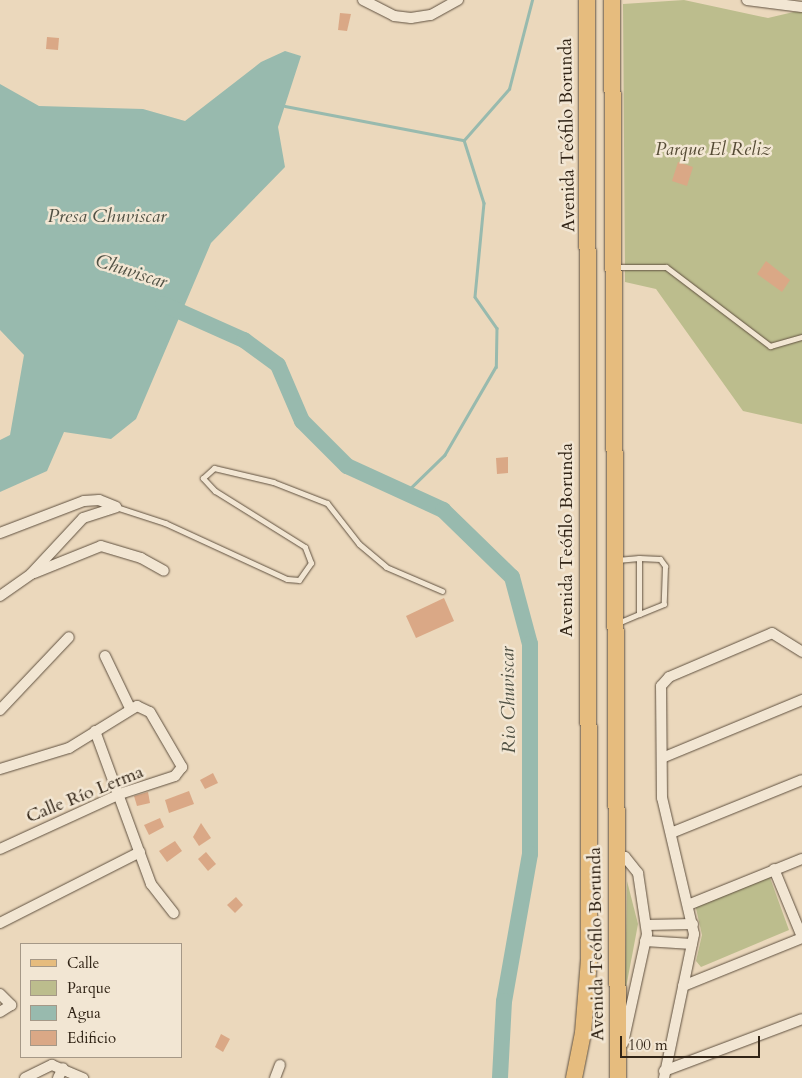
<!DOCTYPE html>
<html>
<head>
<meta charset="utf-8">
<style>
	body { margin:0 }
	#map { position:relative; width:802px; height:1078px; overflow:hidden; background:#ebd8bc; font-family:Cardo,serif }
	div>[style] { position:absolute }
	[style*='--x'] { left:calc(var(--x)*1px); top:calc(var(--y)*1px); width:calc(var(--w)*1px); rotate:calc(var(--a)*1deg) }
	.green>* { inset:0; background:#bcbd8d }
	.water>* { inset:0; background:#98baae }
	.stream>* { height:2.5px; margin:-1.25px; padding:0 1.25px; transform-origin:1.25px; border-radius:1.25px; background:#98baae }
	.river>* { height:16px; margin:-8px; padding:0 8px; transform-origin:8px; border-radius:8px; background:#98baae }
	.building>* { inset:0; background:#daa886 }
	.roads { filter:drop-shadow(0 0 1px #605140) drop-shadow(0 0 1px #605140) }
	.service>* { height:5px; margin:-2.5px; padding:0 2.5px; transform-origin:2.5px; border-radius:2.5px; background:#f2e6d3 }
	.minor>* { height:10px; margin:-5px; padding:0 5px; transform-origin:5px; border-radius:5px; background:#f2e6d3 }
	.primary>* { height:16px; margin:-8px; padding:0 8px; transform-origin:8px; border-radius:8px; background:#e6bc7e }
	span { translate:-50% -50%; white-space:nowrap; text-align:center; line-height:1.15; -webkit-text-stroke:5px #f2e6d3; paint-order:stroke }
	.street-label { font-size:18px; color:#312416 }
	.park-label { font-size:18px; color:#544a34; font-style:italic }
	.water-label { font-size:19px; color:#505144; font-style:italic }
	.legend { position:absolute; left:20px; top:943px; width:162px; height:115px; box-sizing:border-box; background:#f2e6d3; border:1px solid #a59887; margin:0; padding:6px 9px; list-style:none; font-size:15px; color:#312416 }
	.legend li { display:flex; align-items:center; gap:10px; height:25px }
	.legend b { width:25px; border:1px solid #a59887 }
	.scale { position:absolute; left:620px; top:1036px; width:140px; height:22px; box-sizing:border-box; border:2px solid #312416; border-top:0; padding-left:6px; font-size:15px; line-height:18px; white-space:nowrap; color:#312416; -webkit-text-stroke:4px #f2e6d3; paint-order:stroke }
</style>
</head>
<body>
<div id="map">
	<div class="green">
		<i style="clip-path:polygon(684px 0,768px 18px,802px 10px,802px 424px,743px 411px,656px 289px,625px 282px,623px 4px)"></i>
		<i style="clip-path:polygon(769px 875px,789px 930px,701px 967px,696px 961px,702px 935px,695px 904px)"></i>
		<i style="clip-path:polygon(627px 881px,638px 924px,625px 993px)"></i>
	</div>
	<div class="water">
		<i style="clip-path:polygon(285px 51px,301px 56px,278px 127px,285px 167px,211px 243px,136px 419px,111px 439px,64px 432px,47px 471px,0 492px,0 440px,10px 435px,24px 355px,0 330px,0 84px,39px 106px,143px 109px,185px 121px,261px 62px)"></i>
	</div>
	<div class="stream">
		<i style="--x:285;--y:106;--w:182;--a:10.8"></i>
		<i style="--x:464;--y:140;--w:66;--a:72.4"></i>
		<i style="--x:484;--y:203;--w:94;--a:95.5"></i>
		<i style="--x:475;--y:297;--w:38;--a:55"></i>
		<i style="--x:497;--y:328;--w:39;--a:91"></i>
		<i style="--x:496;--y:367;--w:102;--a:120.1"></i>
		<i style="--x:445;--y:455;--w:54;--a:135.7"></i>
		<i style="--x:464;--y:140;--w:68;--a:-48.6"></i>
		<i style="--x:509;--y:89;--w:92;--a:-75.5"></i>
	</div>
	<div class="river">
		<i style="--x:163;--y:304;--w:89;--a:24"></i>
		<i style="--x:244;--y:340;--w:42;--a:36.3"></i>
		<i style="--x:278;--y:365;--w:61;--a:66.8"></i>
		<i style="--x:302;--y:421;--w:64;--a:45"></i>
		<i style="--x:347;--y:466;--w:106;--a:24.6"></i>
		<i style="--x:443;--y:510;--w:96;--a:44.2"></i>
		<i style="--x:512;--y:577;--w:69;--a:75"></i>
		<i style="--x:530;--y:644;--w:210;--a:90"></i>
		<i style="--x:530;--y:854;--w:149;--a:100"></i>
		<i style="--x:504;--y:1001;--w:77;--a:93"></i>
	</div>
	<div class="building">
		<i style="clip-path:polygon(340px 13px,351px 14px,347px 31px,338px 30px)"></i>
		<i style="clip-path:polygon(47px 37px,59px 38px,58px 50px,46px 49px)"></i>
		<i style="clip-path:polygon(678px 162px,693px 167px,687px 186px,672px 181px)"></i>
		<i style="clip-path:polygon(766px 261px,790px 280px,782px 292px,757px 274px)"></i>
		<i style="clip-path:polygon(508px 457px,508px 473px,497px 474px,496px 458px)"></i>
		<i style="clip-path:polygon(444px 598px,454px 621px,416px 638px,406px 616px)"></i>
		<i style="clip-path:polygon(213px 773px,218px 783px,205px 789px,200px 780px)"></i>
		<i style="clip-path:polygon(189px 791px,194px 804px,169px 813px,165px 800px)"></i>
		<i style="clip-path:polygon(148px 792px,150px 803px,137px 806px,134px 796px)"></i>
		<i style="clip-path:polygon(160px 818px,164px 827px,149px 835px,144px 825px)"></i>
		<i style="clip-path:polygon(201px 823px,211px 838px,199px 846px,193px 837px)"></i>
		<i style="clip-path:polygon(175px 841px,182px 851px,167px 862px,159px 851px)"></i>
		<i style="clip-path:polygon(206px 852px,216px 864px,208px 871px,198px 859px)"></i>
		<i style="clip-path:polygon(236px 897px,243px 905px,235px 913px,227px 905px)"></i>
		<i style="clip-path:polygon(221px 1034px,230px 1039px,223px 1052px,215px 1047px)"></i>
	</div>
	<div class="roads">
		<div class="service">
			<i style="--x:615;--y:267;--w:51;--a:0"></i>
			<i style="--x:666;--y:267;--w:131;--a:37.2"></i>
			<i style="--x:770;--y:346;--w:33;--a:-16"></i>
			<i style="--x:116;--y:507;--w:52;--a:18.1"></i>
			<i style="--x:165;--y:523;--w:134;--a:24.7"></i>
			<i style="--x:287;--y:579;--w:12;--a:5"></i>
			<i style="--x:299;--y:580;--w:21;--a:-55"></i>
			<i style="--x:311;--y:563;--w:17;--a:-111"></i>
			<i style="--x:305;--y:547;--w:106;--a:-148.1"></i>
			<i style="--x:215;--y:491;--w:18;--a:-133"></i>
			<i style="--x:203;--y:478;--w:15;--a:-42"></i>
			<i style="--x:214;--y:468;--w:61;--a:13.3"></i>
			<i style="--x:273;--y:482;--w:58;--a:21.3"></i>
			<i style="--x:327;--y:503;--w:52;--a:52"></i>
			<i style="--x:359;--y:544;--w:35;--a:40"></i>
			<i style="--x:386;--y:567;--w:61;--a:23.2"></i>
			<i style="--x:639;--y:558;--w:21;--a:3"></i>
			<i style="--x:660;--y:559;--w:9;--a:54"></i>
			<i style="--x:665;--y:566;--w:38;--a:92"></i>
			<i style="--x:664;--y:604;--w:27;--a:158"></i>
			<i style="--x:617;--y:560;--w:22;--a:-5"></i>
			<i style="--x:639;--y:558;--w:56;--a:90"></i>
			<i style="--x:639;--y:614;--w:23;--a:157"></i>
		</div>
		<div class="minor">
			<i style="--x:363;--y:0;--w:35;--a:27"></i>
			<i style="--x:394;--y:16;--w:17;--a:7"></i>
			<i style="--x:411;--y:18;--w:20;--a:-9"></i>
			<i style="--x:431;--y:15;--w:31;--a:-29"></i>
			<i style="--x:747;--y:0;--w:55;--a:7.3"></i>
			<i style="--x:0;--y:533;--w:90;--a:-20.9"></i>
			<i style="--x:84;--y:501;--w:15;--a:-4"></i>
			<i style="--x:99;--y:500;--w:18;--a:22"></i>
			<i style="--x:34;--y:573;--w:72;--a:-21.9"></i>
			<i style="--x:101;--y:546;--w:42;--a:16.7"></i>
			<i style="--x:141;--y:558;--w:26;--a:29"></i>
			<i style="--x:0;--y:596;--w:38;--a:-35"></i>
			<i style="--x:31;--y:574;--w:76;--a:-47.1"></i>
			<i style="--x:83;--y:518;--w:35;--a:-18"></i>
			<i style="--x:105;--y:656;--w:58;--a:64.3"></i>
			<i style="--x:0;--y:710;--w:100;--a:-46.6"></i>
			<i style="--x:95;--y:731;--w:163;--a:69.9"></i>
			<i style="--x:151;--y:884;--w:37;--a:52"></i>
			<i style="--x:662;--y:758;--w:152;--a:-22.5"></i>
			<i style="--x:0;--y:769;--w:72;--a:-16.9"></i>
			<i style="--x:69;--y:748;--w:80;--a:-31.7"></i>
			<i style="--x:137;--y:706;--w:14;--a:25"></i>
			<i style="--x:150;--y:712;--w:64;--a:59.8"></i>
			<i style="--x:182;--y:767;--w:11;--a:128"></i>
			<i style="--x:175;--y:776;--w:58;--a:161.9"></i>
			<i style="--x:120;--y:794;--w:132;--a:155.4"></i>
			<i style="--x:671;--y:833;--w:141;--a:-22"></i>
			<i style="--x:615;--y:855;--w:10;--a:11"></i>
			<i style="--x:625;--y:857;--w:21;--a:51"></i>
			<i style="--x:638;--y:873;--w:62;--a:81.6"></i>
			<i style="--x:647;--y:934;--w:112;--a:102.4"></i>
			<i style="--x:774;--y:869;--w:74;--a:67.6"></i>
			<i style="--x:688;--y:905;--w:123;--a:-22"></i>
			<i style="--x:0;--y:923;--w:157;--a:-26.9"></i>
			<i style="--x:646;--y:925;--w:47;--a:-1.2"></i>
			<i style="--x:645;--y:941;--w:47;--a:3.7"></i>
			<i style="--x:683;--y:986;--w:128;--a:-22"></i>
			<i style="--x:0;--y:994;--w:16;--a:45"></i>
			<i style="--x:11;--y:1005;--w:13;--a:148"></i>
			<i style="--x:664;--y:1071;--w:147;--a:-20.6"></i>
			<i style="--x:25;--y:1078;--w:30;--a:-26"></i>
			<i style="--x:52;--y:1065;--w:34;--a:23"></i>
			<i style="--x:58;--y:1078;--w:11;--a:-63"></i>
			<i style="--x:275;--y:1078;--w:14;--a:-69"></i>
			<i style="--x:664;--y:1078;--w:147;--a:-78.2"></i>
			<i style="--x:694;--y:934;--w:140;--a:-103.2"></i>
			<i style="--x:662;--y:798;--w:112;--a:-90.5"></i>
			<i style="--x:661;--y:686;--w:12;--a:-48"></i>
			<i style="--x:669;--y:677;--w:112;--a:-23.1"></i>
			<i style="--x:772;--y:633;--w:36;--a:32"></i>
		</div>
		<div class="primary">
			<i style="--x:612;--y:0;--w:1078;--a:89.68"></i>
			<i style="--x:574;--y:1078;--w:46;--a:-78.7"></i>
			<i style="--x:583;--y:1033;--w:73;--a:-85.3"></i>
			<i style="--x:589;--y:960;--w:960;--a:-90.12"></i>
		</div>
	</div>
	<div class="street-label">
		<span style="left:568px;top:135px;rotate:-91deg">Avenida Teófilo Borunda</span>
		<span style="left:567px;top:540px;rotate:-90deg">Avenida Teófilo Borunda</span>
		<span style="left:85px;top:795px;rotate:-22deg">Calle Río Lerma</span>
		<span style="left:597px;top:944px;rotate:-91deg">Avenida Teófilo Borunda</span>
	</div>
	<div class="park-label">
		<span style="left:713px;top:150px">Parque El Reliz</span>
	</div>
	<div class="water-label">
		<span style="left:107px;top:217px">Presa Chuviscar</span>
		<span style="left:131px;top:272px;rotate:18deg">Chuviscar</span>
		<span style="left:509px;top:700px;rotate:-91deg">Rio Chuviscar</span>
	</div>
	<ul class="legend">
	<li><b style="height:6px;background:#e6bc7e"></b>Calle</li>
	<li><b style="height:14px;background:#bcbd8d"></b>Parque</li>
	<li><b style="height:14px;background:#98baae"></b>Agua</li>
	<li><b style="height:14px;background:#daa886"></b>Edificio</li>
	</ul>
	<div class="scale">100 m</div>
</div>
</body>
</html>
